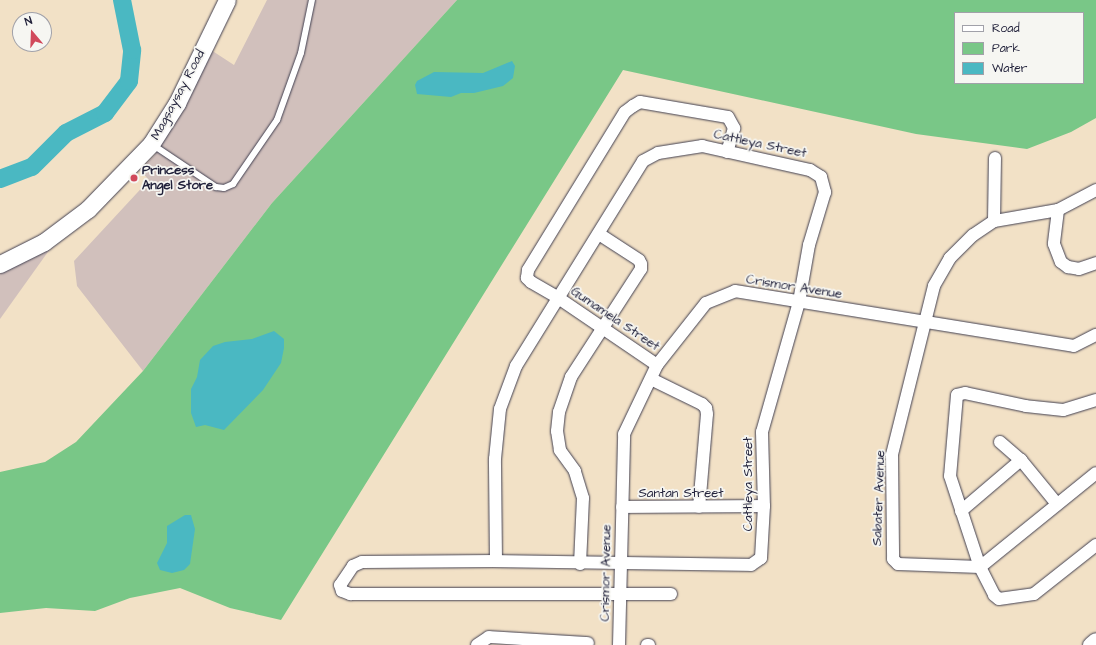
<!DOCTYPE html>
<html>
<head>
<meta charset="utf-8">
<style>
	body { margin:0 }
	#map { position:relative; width:1096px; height:645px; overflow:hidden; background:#f2e1c6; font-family:"Architects Daughter",sans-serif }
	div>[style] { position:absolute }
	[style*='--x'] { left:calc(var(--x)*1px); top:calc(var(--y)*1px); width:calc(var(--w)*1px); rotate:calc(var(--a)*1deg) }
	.industrial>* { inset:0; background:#d1c0bc }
	.green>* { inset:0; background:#79c787 }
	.water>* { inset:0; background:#4ab8c2 }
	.river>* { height:18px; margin:-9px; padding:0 9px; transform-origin:9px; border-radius:9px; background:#4ab8c2 }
	.roads { filter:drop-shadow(0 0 1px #413f50) drop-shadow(0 0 1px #413f50) }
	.lane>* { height:6px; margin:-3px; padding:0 3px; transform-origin:3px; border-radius:3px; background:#fff }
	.street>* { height:12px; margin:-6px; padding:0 6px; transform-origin:6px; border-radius:6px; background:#fff }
	.secondary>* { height:17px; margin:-8.5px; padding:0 8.5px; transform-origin:8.5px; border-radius:8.5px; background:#fff }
	.dots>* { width:11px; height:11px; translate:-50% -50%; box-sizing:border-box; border:2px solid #f6f6f2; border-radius:50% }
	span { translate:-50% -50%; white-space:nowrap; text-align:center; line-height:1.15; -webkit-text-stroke:3.5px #f6f6f2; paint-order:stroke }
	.street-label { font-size:13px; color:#22223b }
	.poi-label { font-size:13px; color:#22223b; font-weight:700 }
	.left { translate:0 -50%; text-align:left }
	.legend { position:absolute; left:954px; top:12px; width:130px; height:72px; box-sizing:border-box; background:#f6f6f2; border:1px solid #a1a1a9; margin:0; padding:5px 7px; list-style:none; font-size:12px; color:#22223b }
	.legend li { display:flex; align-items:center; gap:8px; height:20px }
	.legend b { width:20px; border:1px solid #a1a1a9 }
	.north { position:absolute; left:12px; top:12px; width:40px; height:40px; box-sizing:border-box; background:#f6f6f2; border:1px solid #a1a1a9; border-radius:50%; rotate:341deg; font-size:11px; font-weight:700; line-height:16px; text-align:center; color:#22223b }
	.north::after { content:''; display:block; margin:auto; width:14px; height:18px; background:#d1495b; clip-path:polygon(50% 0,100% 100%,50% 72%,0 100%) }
</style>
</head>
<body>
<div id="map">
	<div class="industrial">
		<i style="clip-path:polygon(267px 0,457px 0,272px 203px,143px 371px,77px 286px,74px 261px,149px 180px,140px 170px,154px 156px,186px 106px,211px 50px,234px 65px)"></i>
		<i style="clip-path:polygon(50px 249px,0 319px,0 274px)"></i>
	</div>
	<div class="green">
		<i style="clip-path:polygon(evenodd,457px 0,1096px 0,1096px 118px,1071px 132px,1027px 149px,916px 134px,623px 70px,281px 620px,230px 608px,180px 588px,130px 598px,95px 611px,46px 608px,0 613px,0 472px,45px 462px,76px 442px,143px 371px,272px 203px,457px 0,955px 13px,1083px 13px,1083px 83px,955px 83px,955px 13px)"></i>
	</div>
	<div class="water">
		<i style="clip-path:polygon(512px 61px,515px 66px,513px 78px,503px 86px,474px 93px,461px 93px,451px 97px,417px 94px,415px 85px,417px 81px,434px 72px,483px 73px)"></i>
		<i style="clip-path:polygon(274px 331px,284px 339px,284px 348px,281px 363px,263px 390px,224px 430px,205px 425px,196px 427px,191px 413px,191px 389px,197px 377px,200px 360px,213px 346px,225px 342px,252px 339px)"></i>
		<i style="clip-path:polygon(185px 515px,191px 515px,195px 529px,190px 564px,184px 570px,172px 573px,160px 570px,157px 563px,167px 543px,167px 526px)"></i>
	</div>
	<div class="river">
		<i style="--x:0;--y:179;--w:34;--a:-21"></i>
		<i style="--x:32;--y:167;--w:48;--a:-45"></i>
		<i style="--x:66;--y:133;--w:44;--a:-27.1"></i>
		<i style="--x:105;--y:113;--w:40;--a:-53"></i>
		<i style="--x:129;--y:81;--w:31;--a:-84"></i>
		<i style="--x:132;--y:50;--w:51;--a:-101.3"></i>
	</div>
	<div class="roads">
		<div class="lane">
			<i style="--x:153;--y:145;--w:76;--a:33.7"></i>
			<i style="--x:216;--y:187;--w:8;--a:7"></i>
			<i style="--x:224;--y:188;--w:10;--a:-24"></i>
			<i style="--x:233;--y:184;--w:78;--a:-55.5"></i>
			<i style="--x:277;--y:120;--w:71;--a:-70.3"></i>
			<i style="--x:301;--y:53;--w:54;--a:-78.3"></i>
		</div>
		<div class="street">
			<i style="--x:702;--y:146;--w:111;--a:12.5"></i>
			<i style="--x:810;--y:170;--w:13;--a:32"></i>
			<i style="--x:821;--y:177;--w:16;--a:75"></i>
			<i style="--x:825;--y:192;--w:55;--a:106.8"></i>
			<i style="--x:809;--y:245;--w:58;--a:100"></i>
			<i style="--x:799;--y:302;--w:135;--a:105.9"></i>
			<i style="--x:762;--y:432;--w:74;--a:88.5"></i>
			<i style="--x:764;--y:506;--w:52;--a:93.3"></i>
			<i style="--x:761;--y:558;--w:12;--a:145"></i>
			<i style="--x:751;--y:565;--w:255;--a:-179.1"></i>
			<i style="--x:496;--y:561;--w:102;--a:-90.6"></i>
			<i style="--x:495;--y:459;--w:50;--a:-84.3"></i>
			<i style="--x:500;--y:409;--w:46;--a:-69.6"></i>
			<i style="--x:516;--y:366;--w:241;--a:-58.2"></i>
			<i style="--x:643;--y:161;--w:17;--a:-28"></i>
			<i style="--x:658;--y:153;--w:45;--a:-9"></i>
			<i style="--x:1096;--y:190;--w:43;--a:152.2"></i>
			<i style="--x:1058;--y:210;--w:65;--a:170.2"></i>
			<i style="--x:994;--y:221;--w:25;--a:146"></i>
			<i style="--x:973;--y:235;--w:33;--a:135"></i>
			<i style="--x:950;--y:258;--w:32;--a:120"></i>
			<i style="--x:934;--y:286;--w:174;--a:104"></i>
			<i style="--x:892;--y:455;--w:104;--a:89.4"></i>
			<i style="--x:893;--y:559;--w:7;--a:45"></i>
			<i style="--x:898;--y:564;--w:82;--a:2.1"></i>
			<i style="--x:980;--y:567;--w:149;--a:-39"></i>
			<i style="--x:1058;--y:210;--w:34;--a:97"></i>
			<i style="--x:1054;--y:244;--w:19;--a:69"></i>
			<i style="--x:1061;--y:262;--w:9;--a:36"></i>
			<i style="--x:1068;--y:267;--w:11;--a:10"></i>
			<i style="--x:1079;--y:269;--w:18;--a:-19"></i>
			<i style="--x:994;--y:221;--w:63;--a:-89.1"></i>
			<i style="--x:657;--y:365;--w:121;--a:-145.8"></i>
			<i style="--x:557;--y:297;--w:30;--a:-150"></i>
			<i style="--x:531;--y:282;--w:6;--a:-135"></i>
			<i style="--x:527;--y:278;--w:8;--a:-83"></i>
			<i style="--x:528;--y:270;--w:185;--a:-58.5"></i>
			<i style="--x:625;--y:112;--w:10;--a:-37"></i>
			<i style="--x:633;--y:106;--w:8;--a:-30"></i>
			<i style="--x:640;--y:102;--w:89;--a:9.7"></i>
			<i style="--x:728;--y:117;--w:13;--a:61"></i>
			<i style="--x:734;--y:128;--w:25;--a:106"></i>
			<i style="--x:651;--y:379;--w:57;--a:26.1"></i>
			<i style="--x:702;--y:404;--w:6;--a:45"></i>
			<i style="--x:706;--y:408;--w:6;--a:81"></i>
			<i style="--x:707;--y:414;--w:93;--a:94.9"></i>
			<i style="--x:1096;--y:400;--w:34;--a:163"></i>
			<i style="--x:1063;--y:410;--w:37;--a:-174"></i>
			<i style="--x:1026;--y:406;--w:62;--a:-168"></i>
			<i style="--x:965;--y:393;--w:8;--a:166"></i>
			<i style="--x:957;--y:395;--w:81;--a:94.9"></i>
			<i style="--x:950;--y:476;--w:96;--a:71.8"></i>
			<i style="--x:980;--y:567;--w:31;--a:63"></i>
			<i style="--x:994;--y:595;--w:6;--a:39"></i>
			<i style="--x:999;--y:599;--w:35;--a:-8"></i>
			<i style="--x:1034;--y:594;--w:79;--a:-38.3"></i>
			<i style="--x:1000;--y:442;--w:28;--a:41"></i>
			<i style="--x:1021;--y:460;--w:57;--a:50.7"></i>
			<i style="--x:622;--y:507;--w:142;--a:-0.4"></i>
			<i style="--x:961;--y:511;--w:79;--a:-40.4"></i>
			<i style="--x:496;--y:561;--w:134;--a:179.6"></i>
			<i style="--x:362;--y:562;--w:10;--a:156"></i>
			<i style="--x:353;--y:566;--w:23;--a:124"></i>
			<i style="--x:340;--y:585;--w:6;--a:72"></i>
			<i style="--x:342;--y:591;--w:9;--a:21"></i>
			<i style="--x:350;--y:594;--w:321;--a:0"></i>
			<i style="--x:580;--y:564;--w:66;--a:-87.4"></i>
			<i style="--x:583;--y:498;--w:28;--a:-107"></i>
			<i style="--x:575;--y:471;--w:26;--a:-126"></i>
			<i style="--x:560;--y:450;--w:19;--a:-99"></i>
			<i style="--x:557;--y:431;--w:19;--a:-84"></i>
			<i style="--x:559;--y:412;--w:37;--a:-71"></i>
			<i style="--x:571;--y:377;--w:129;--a:-57.1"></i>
			<i style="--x:641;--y:269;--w:5;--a:-90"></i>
			<i style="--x:641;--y:264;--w:4;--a:-117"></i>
			<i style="--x:639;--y:260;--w:48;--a:-147"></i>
			<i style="--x:477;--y:645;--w:14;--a:-34"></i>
			<i style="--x:489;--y:637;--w:99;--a:3.5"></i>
			<i style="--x:619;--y:645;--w:211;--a:-88.6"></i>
			<i style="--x:624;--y:434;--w:76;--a:-64.4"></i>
			<i style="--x:657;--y:365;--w:79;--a:-51.7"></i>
			<i style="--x:706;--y:303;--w:31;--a:-22"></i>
			<i style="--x:735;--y:291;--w:343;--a:9.2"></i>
			<i style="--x:1074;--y:346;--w:25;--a:-27"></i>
			<i style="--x:647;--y:645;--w:2;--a:0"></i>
		</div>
		<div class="secondary">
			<i style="--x:0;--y:264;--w:49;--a:-26.6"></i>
			<i style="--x:44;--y:242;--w:55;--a:-36.9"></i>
			<i style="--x:88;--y:209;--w:91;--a:-45.9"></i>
			<i style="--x:151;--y:144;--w:49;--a:-57.6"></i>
			<i style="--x:177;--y:103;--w:114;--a:-64.1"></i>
			<i style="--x:1091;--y:645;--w:6;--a:-39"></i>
		</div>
	</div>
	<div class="dots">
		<i style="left:134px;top:178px;background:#d1495b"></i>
	</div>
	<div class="street-label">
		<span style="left:178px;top:95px;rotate:-62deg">Magsaysay Road</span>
		<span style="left:760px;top:144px;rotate:12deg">Cattleya Street</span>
		<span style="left:794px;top:287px;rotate:9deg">Crismor Avenue</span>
		<span style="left:615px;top:319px;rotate:34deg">Gumamela Street</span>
		<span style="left:748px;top:484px;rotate:-90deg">Cattleya Street</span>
		<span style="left:681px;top:493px">Santan Street</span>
		<span style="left:879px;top:498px;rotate:-88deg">Sabater Avenue</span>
		<span style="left:606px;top:573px;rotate:-89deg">Crismor Avenue</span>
	</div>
	<div class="poi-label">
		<span class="left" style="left:142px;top:178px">Princess<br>Angel Store</span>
	</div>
	<ul class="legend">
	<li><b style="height:5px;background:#fff"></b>Road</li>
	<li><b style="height:11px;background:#79c787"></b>Park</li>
	<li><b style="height:11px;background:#4ab8c2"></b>Water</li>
	</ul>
	<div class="north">N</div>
</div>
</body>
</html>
